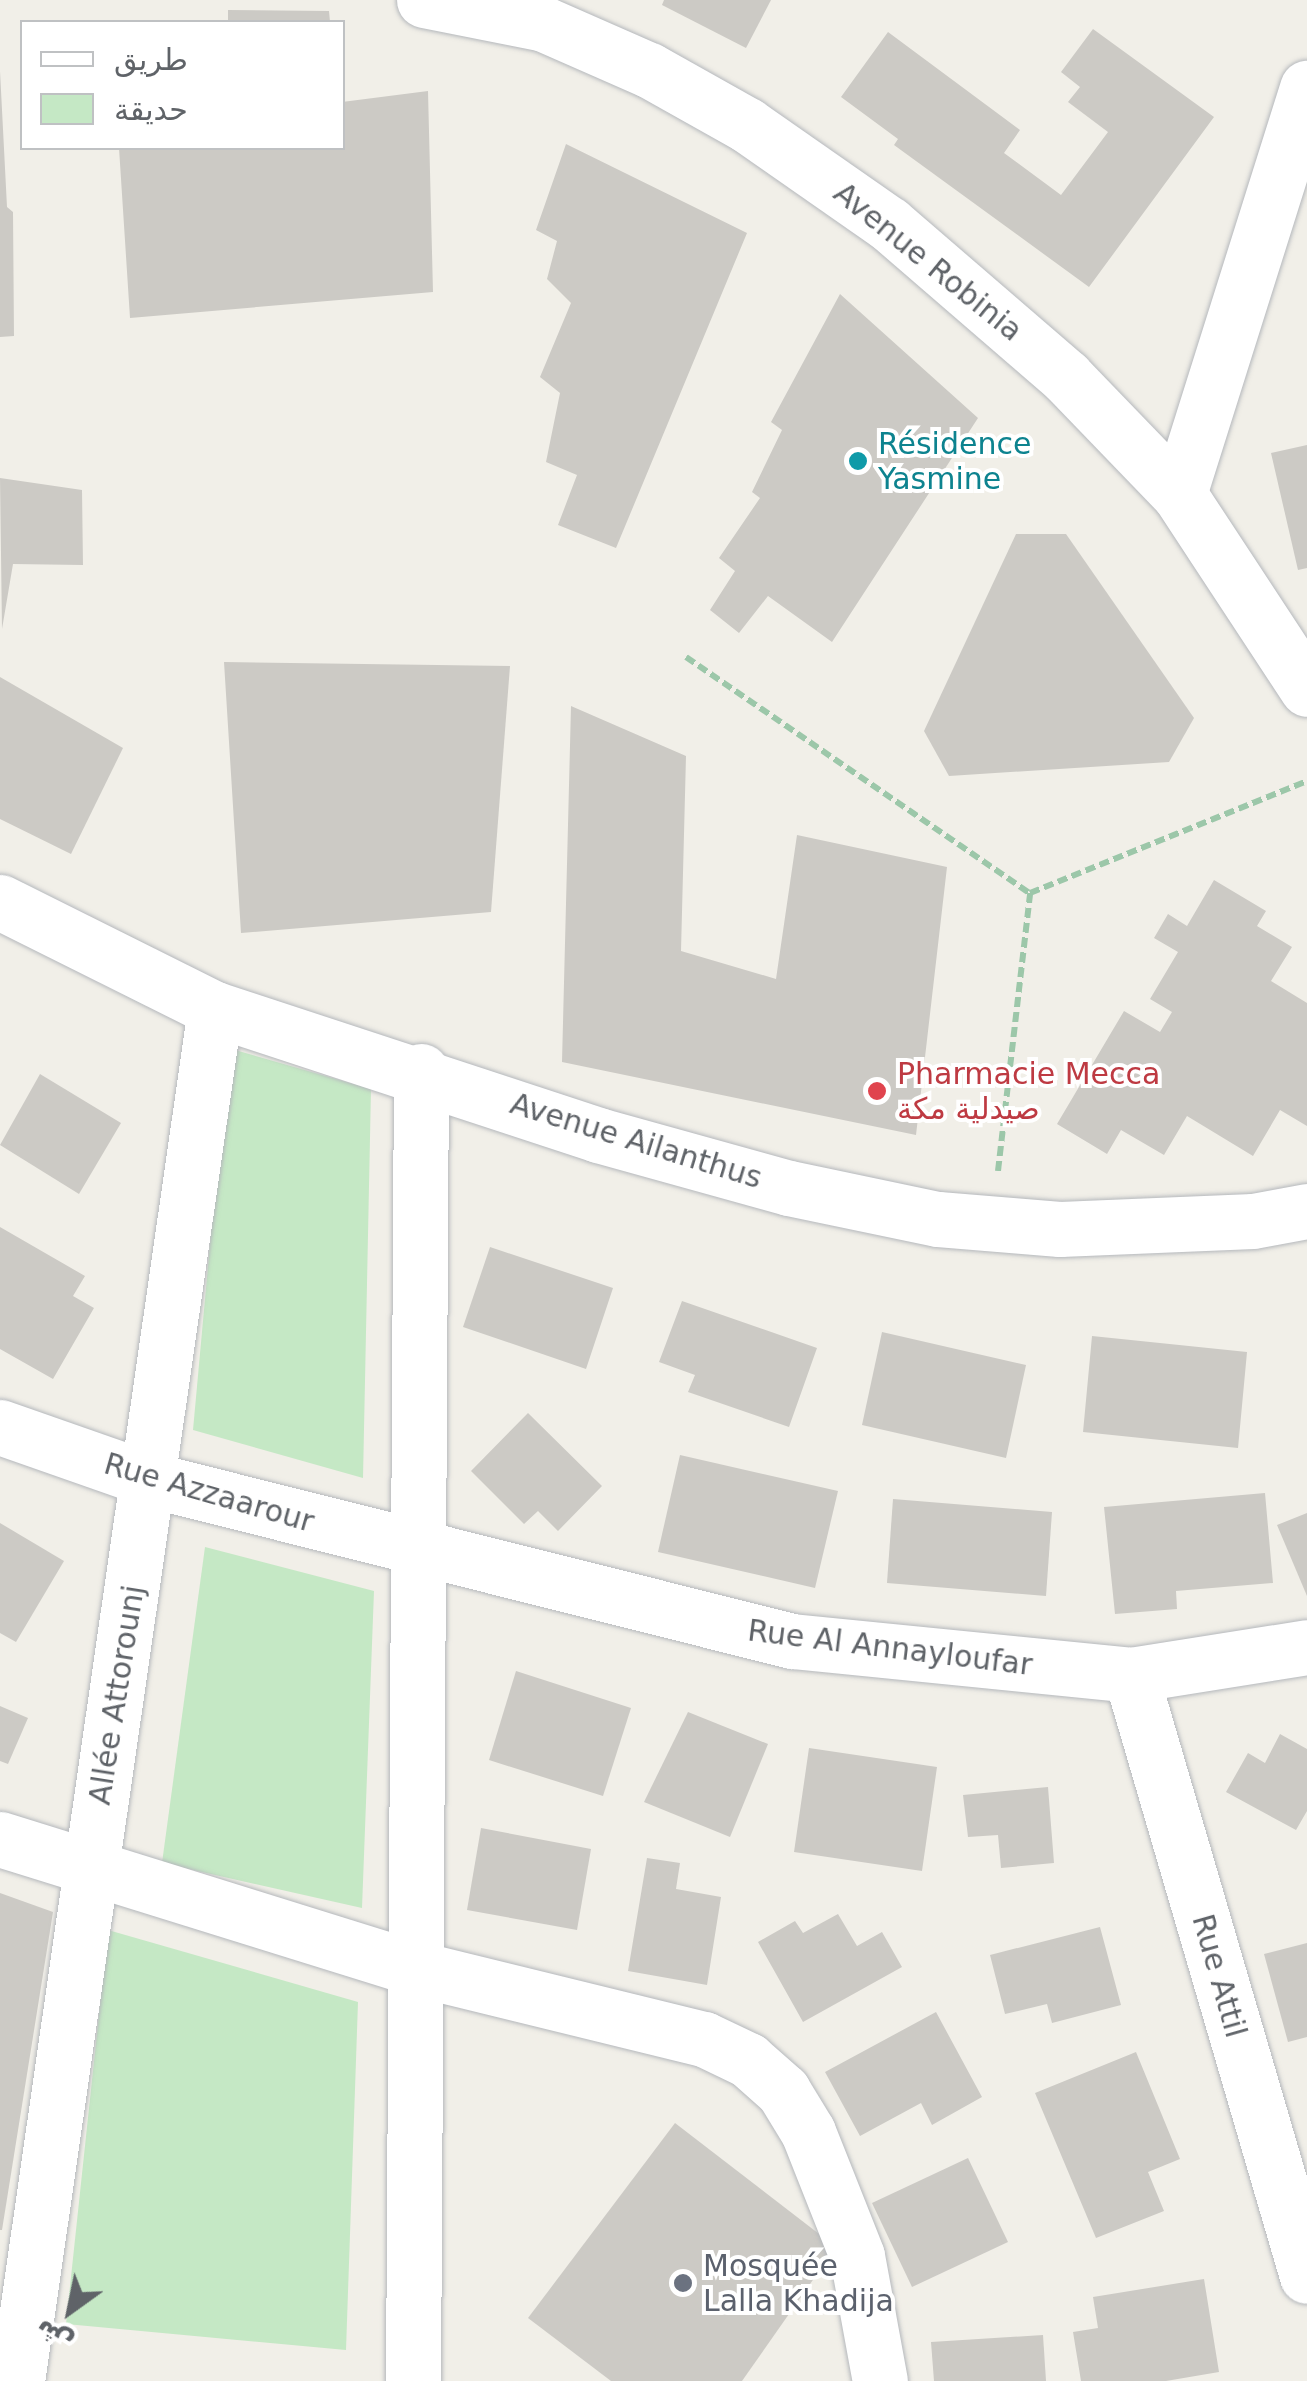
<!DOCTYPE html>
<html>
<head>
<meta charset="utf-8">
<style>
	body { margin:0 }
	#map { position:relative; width:1307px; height:2381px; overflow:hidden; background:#f1efe8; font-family:"DejaVu Sans","Noto Naskh Arabic",sans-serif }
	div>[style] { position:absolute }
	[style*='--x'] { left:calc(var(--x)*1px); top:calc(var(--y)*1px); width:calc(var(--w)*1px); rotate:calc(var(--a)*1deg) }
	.green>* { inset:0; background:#c5e8c5 }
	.building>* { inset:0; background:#cccac5 }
	.path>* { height:6px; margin-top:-3px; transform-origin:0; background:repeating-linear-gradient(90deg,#9cc7a9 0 10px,transparent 0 15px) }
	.roads { filter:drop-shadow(0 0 2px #b5b8bc) drop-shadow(0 0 2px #b5b8bc) }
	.minor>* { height:55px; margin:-27.5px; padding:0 27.5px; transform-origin:27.5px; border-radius:27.5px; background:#fff }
	.dots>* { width:28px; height:28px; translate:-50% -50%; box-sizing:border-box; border:5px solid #fff; border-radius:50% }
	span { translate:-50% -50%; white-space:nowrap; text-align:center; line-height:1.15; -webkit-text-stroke:8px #fff; paint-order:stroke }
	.street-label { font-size:30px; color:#5f6368 }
	.culture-label { font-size:30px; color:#0d838f }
	.left { translate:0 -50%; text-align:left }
	.health-label { font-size:30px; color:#be3a42 }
	.worship-label { font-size:30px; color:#5b616d }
	.legend { position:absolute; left:20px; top:20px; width:325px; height:130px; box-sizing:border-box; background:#fff; border:2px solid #bfc1c3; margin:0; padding:12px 18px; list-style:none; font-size:30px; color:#5f6368 }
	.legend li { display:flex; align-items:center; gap:20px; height:50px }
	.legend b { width:50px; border:2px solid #bfc1c3 }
	.north { position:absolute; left:20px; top:2261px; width:100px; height:100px; -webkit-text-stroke:8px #fff; paint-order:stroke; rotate:213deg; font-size:28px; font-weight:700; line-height:40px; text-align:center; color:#5f6368 }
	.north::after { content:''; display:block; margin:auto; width:35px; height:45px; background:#5f6368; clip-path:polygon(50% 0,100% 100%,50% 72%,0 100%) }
</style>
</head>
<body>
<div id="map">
	<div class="green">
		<i style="clip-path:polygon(228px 1048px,371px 1089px,363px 1478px,193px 1430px)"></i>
		<i style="clip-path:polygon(205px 1547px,374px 1591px,362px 1908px,162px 1863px)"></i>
		<i style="clip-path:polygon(108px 1930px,358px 2002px,346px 2350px,66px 2324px)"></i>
	</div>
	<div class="building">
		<i style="clip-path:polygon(664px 0,771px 0,746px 48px,662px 5px)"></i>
		<i style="clip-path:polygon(228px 10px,329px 11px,330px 22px,228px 22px)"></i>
		<i style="clip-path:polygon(1093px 29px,1214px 117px,1089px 287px,894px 145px,898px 139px,841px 97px,888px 32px,1020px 130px,1004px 153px,1061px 195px,1108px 132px,1068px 102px,1080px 87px,1061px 72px)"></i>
		<i style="clip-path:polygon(0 71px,7px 207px,13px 212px,14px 336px,0 337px)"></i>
		<i style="clip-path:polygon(428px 91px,433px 292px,130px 318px,119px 148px,342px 148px,342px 102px)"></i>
		<i style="clip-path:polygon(566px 144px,747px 233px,616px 548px,558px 525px,577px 475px,546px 462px,560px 393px,540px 377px,571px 303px,547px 279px,557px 241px,536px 230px)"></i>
		<i style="clip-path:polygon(840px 294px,978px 418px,832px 642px,768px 596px,739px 633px,710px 610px,735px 571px,719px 558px,760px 498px,752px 492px,782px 430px,771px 422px)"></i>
		<i style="clip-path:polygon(1307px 445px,1307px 568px,1298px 570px,1271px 453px)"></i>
		<i style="clip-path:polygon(0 478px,82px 490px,83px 565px,13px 564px,2px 629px)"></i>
		<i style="clip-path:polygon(1016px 534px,1066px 534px,1194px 718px,1169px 762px,949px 776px,924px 731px)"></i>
		<i style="clip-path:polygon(224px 662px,510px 666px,491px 912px,241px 933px)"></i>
		<i style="clip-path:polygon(0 677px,123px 748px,71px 854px,0 819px)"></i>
		<i style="clip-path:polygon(571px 706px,686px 756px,681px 951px,776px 979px,797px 835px,947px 867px,916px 1135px,562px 1062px)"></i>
		<i style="clip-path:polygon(1214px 880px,1266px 911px,1257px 926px,1292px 947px,1271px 981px,1307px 1003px,1307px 1126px,1280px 1110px,1253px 1156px,1187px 1116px,1164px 1155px,1121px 1130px,1107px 1154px,1057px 1124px,1124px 1011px,1160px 1032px,1172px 1012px,1150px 999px,1178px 952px,1154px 938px,1168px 914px,1187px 926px)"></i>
		<i style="clip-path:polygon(40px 1074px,121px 1123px,79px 1194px,0 1145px)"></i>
		<i style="clip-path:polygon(0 1227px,85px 1276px,73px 1296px,94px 1308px,53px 1379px,0 1349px)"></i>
		<i style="clip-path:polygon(490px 1247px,613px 1288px,586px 1369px,463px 1327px)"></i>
		<i style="clip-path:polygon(682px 1301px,817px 1348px,789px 1427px,688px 1392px,695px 1375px,659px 1362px)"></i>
		<i style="clip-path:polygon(882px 1332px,1026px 1365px,1006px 1458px,862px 1425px)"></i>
		<i style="clip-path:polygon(1092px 1336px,1247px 1352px,1238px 1448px,1083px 1432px)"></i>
		<i style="clip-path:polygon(528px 1413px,602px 1486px,558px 1531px,538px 1511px,524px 1524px,471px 1471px)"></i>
		<i style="clip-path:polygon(680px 1455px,838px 1491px,815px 1588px,658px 1552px)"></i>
		<i style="clip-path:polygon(1265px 1493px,1273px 1583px,1176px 1591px,1177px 1609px,1115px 1614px,1104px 1507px)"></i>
		<i style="clip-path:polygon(893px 1499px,1052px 1512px,1046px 1596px,887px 1583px)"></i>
		<i style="clip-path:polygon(1307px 1513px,1307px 1596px,1277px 1525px)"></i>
		<i style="clip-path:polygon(0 1523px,64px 1561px,16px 1642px,0 1633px)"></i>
		<i style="clip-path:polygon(516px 1671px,631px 1708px,603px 1796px,489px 1760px)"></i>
		<i style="clip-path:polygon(0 1706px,28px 1718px,8px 1764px,0 1761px)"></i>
		<i style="clip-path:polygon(688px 1712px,768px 1744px,730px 1837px,644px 1802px)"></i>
		<i style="clip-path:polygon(1280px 1734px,1307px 1749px,1307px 1811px,1296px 1830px,1226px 1792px,1248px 1753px,1265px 1763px)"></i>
		<i style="clip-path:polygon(809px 1748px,937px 1767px,922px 1871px,794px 1852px)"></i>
		<i style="clip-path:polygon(1048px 1787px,1054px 1863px,1001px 1868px,998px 1835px,968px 1837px,963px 1795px)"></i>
		<i style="clip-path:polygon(481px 1828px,591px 1849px,577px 1930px,467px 1910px)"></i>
		<i style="clip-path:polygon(647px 1858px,680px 1863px,676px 1889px,721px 1897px,707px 1985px,628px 1971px)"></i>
		<i style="clip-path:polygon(0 1893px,53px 1912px,2px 2230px,0 2230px)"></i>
		<i style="clip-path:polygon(838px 1914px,857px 1946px,882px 1932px,902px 1967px,803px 2022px,758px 1942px,795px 1921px,803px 1933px)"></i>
		<i style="clip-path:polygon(1100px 1927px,1121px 2005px,1052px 2023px,1047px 2004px,1005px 2014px,990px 1955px)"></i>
		<i style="clip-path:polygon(1307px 1943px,1307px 2037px,1288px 2042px,1264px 1954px)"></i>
		<i style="clip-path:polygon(936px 2012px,982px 2097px,932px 2125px,921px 2103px,860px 2136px,825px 2072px)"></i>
		<i style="clip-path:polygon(1136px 2052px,1180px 2159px,1148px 2172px,1164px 2211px,1096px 2238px,1035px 2093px)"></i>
		<i style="clip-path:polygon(675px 2123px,836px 2247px,742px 2381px,611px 2381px,528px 2318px)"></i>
		<i style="clip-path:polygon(968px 2158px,1008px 2242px,912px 2287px,872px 2203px)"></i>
		<i style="clip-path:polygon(1204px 2279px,1219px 2372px,1166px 2381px,1081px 2381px,1073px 2332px,1098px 2328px,1093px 2297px)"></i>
		<i style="clip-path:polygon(1043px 2335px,1046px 2381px,934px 2381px,931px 2342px)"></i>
	</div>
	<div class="path">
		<i style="--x:686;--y:657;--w:417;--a:34.5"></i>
		<i style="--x:998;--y:1171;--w:280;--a:-83.4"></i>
		<i style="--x:1030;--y:893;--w:299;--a:-22"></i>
	</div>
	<div class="roads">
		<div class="minor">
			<i style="--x:424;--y:0;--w:122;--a:11.3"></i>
			<i style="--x:544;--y:24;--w:115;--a:23.7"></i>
			<i style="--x:649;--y:70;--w:112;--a:29.3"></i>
			<i style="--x:747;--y:125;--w:173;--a:34.9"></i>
			<i style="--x:889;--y:224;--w:234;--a:40.8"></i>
			<i style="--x:1066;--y:377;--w:163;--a:46"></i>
			<i style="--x:1179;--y:494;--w:233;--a:56.7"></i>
			<i style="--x:1179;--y:494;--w:426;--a:-72.5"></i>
			<i style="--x:0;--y:902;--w:240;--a:26.5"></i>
			<i style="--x:215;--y:1009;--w:403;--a:18.2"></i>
			<i style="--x:598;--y:1135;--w:198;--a:15.5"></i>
			<i style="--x:789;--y:1188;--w:152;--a:11.8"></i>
			<i style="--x:938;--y:1219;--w:122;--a:4.7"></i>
			<i style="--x:1060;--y:1229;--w:193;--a:-2.4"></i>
			<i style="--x:1253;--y:1221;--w:55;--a:-10.5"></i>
			<i style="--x:0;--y:1427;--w:160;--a:19.3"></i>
			<i style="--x:151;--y:1480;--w:661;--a:14.1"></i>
			<i style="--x:792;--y:1641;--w:341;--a:5.7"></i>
			<i style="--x:1131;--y:1675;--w:178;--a:-9"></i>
			<i style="--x:1131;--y:1675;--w:626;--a:73.68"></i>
			<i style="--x:0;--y:1839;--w:434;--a:17.3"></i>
			<i style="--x:414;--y:1968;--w:299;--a:13.8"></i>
			<i style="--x:704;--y:2039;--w:49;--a:25.5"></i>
			<i style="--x:748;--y:2060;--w:47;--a:41.5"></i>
			<i style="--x:783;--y:2091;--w:48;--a:58.6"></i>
			<i style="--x:808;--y:2132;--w:133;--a:68.4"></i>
			<i style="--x:857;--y:2256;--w:127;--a:79.6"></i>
			<i style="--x:17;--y:2381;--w:1386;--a:-81.79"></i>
			<i style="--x:413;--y:2381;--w:1310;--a:-89.65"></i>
		</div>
	</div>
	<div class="dots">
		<i style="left:858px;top:461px;background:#0f9aa8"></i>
		<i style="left:877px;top:1091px;background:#e0444e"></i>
		<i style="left:683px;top:2283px;background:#6b7280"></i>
	</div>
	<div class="street-label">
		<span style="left:928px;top:262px;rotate:39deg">Avenue Robinia</span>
		<span style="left:636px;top:1141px;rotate:17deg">Avenue Ailanthus</span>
		<span style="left:209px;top:1493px;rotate:16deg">Rue Azzaarour</span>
		<span style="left:890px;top:1648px;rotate:7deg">Rue Al Annayloufar</span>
		<span style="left:117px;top:1695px;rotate:-81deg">Allée Attorounj</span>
		<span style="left:1219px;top:1976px;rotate:74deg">Rue Attil</span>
	</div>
	<div class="culture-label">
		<span class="left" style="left:878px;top:461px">Résidence<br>Yasmine</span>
	</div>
	<div class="health-label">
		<span class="left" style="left:897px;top:1091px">Pharmacie Mecca<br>صيدلية مكة</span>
	</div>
	<div class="worship-label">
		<span class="left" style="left:703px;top:2283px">Mosquée<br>Lalla Khadija</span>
	</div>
	<ul class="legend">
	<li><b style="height:12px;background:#fff"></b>طريق</li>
	<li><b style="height:28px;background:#c5e8c5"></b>حديقة</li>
	</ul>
	<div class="north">ش</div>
</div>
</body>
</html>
